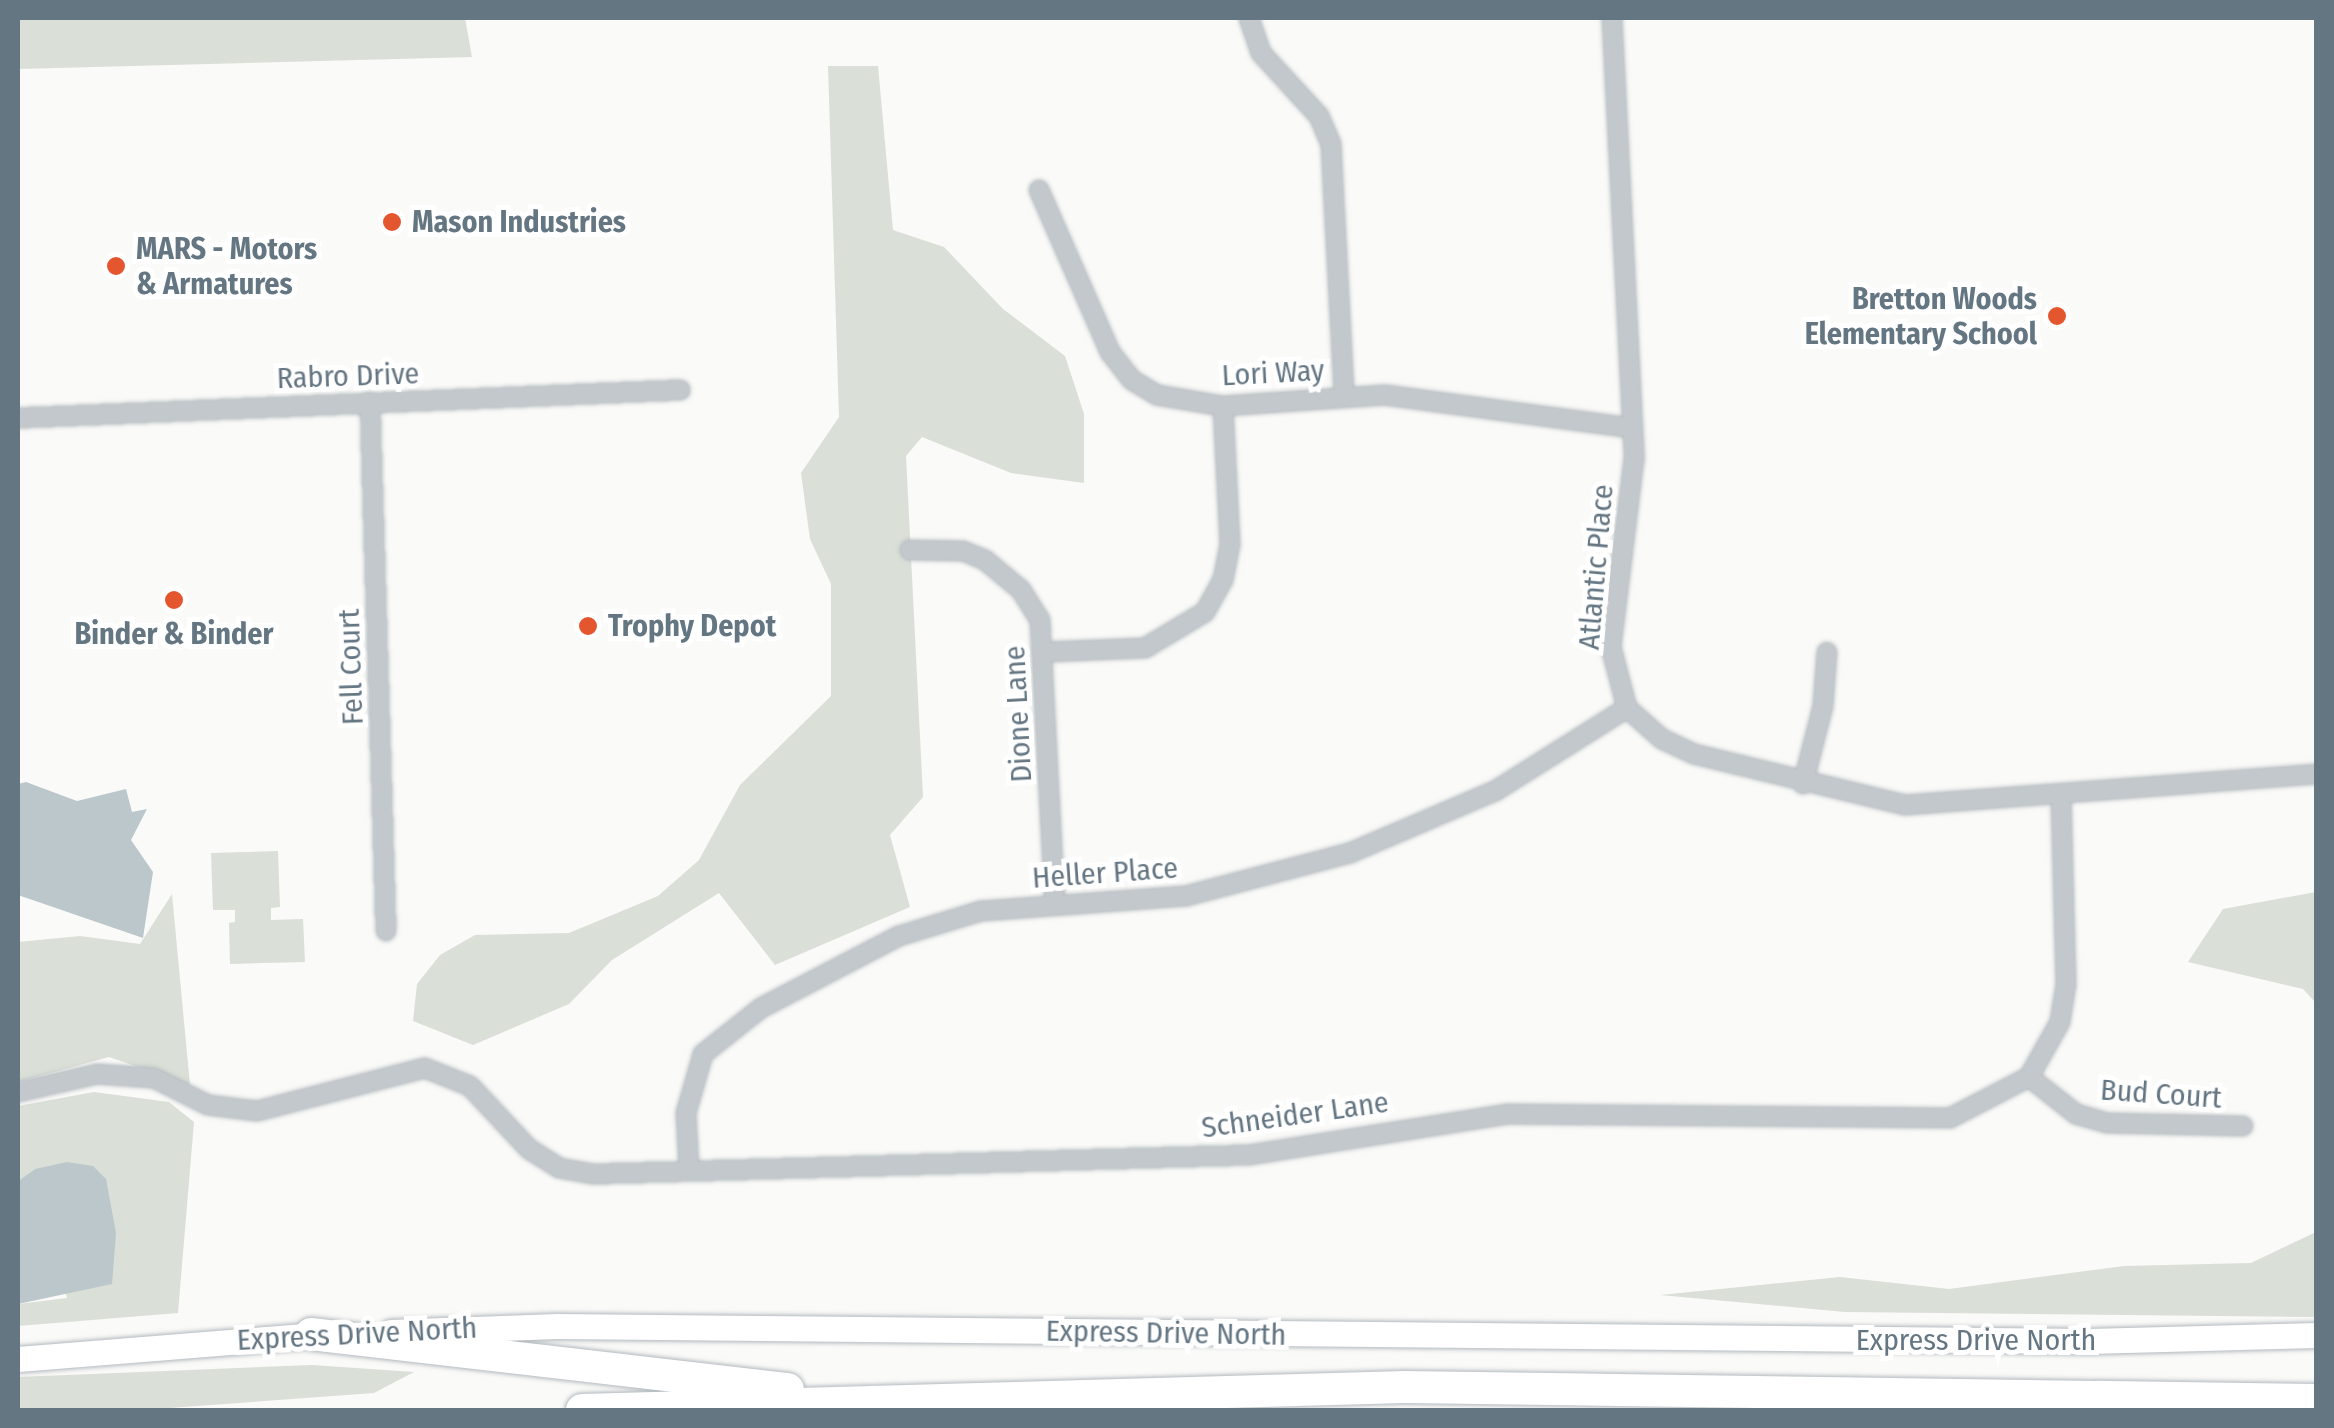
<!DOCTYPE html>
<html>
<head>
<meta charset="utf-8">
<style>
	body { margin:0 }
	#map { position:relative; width:2334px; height:1428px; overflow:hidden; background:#fafaf8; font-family:"Fira Sans Condensed",sans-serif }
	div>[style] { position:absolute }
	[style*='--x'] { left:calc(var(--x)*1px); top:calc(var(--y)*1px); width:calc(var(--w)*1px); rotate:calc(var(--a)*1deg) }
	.green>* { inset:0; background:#dadfd7 }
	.water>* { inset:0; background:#bbc7cb }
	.roads { filter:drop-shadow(0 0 2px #b3babf) drop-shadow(0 0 2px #b3babf) }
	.minor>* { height:18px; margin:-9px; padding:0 9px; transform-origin:9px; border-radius:9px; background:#c3c8cc }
	.secondary>* { height:25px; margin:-12.5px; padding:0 12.5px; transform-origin:12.5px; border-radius:12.5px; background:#fff }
	.motorway>* { height:32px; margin:-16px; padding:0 16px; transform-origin:16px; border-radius:16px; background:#fff }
	.dots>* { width:28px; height:28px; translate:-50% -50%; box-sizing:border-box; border:5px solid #fff; border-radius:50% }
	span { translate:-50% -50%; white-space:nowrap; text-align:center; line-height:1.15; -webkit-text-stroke:10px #fff; paint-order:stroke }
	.poi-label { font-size:30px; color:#657683; font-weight:700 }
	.left { translate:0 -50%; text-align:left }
	.right { translate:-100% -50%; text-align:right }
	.street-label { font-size:30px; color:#657683 }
	.frame { position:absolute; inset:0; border:20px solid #657683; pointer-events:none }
</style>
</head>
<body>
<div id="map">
	<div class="green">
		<i style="clip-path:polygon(18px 18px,465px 18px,472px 57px,18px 69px)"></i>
		<i style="clip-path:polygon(828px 66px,878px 66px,893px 230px,944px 247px,1003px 309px,1065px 356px,1084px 414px,1084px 483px,1011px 473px,922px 437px,906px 456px,923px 797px,890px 835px,910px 907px,775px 965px,719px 893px,612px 960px,569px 1004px,473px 1045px,413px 1021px,417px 984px,440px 955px,475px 935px,569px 933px,658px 896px,699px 860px,740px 785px,831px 696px,831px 584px,810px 539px,801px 473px,839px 417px)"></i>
		<i style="clip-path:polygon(278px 851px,280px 907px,271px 908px,271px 920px,303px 919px,305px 962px,230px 964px,229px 923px,235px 922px,235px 910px,213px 910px,211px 853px)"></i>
		<i style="clip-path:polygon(2316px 892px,2316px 1003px,2303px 989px,2188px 962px,2223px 909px)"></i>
		<i style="clip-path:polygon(172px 894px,190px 1085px,109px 1057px,18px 1082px,18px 942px,80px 936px,140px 944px)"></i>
		<i style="clip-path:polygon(94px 1092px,169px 1102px,194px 1122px,178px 1313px,18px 1326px,18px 1304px,67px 1298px,35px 1169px,18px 1181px,18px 1106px)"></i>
		<i style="clip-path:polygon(2316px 1232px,2316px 1317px,1845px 1312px,1660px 1295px,1840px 1277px,1949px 1289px,2124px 1266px,2251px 1263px)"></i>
		<i style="clip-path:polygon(312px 1365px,414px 1372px,374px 1393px,142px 1410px,18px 1410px,18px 1377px)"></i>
	</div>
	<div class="water">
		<i style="clip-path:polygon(26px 782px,77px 801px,126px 789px,132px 812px,147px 809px,131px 840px,153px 872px,143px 938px,18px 895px,18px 784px)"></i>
		<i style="clip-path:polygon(67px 1162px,93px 1166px,106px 1179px,116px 1233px,112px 1284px,18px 1304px,18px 1181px,35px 1169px)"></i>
	</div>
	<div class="roads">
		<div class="minor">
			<i style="--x:1249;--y:18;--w:37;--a:71"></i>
			<i style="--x:1261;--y:53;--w:86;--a:47.4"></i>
			<i style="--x:1319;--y:116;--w:30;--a:67"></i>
			<i style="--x:1331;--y:144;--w:252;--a:87"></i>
			<i style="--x:1612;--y:18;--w:442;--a:87.1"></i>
			<i style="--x:1634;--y:459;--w:189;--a:97"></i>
			<i style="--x:1611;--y:647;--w:63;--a:75.3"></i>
			<i style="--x:1627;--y:708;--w:47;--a:41.5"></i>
			<i style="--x:1662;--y:739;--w:35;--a:25"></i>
			<i style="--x:1694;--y:754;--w:217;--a:13.6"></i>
			<i style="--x:1905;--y:805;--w:412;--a:-4.3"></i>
			<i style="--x:1039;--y:190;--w:177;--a:66.3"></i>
			<i style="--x:1110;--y:352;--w:36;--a:52"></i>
			<i style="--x:1132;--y:380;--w:29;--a:31"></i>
			<i style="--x:1157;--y:395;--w:67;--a:9.5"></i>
			<i style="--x:1223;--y:406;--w:162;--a:-3.9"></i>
			<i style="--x:1385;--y:395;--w:250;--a:7.6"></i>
			<i style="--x:370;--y:402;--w:529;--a:88.27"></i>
			<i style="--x:18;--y:418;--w:663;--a:-2.42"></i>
			<i style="--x:910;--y:550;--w:53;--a:1.1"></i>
			<i style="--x:963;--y:551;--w:24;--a:22"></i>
			<i style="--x:985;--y:560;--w:47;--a:39.8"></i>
			<i style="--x:1021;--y:590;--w:36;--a:58"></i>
			<i style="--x:1040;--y:620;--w:285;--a:87"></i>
			<i style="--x:1046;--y:652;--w:99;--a:-2.3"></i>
			<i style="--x:1145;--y:648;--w:70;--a:-31"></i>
			<i style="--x:1205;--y:612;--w:37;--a:-61"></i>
			<i style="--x:1223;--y:580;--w:37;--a:-79"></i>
			<i style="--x:1230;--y:544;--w:138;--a:-92.9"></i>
			<i style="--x:1803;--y:784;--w:81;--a:-75.6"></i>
			<i style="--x:1823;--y:706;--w:54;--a:-85.8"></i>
			<i style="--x:2029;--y:1077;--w:60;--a:38.2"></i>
			<i style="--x:2076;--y:1114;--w:32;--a:16"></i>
			<i style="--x:2107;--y:1123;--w:136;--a:1.3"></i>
			<i style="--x:18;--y:1092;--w:81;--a:-12.8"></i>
			<i style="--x:97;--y:1074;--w:57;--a:4"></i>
			<i style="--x:154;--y:1078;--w:60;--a:26.6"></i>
			<i style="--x:208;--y:1105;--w:49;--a:7"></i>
			<i style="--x:257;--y:1111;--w:173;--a:-14.4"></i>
			<i style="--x:425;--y:1068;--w:48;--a:21.8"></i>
			<i style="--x:470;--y:1086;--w:86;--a:46.9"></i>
			<i style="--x:529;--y:1149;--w:36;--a:32"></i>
			<i style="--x:559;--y:1168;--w:35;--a:10"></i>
			<i style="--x:593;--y:1174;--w:656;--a:-1.66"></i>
			<i style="--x:1249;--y:1155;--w:262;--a:-9"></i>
			<i style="--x:1508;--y:1114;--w:442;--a:0.5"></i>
			<i style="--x:1950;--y:1118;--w:89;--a:-27.4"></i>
			<i style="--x:2029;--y:1077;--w:63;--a:-60.6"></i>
			<i style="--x:2060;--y:1022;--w:37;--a:-81"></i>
			<i style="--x:2066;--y:985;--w:189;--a:-91.5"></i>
			<i style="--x:689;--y:1170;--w:57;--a:-93"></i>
			<i style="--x:686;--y:1113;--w:61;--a:-73.9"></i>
			<i style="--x:703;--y:1054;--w:74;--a:-38.4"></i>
			<i style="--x:761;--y:1008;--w:156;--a:-27.6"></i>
			<i style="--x:899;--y:936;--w:86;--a:-17"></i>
			<i style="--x:981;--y:911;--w:206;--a:-4.2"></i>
			<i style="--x:1186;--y:896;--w:170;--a:-14.7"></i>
			<i style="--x:1350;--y:853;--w:158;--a:-23.2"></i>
			<i style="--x:1495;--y:791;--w:156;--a:-32.2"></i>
		</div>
		<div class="secondary">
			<i style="--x:391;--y:1332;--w:166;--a:-2.1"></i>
			<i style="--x:557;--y:1326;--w:1532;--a:0.56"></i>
			<i style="--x:2089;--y:1341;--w:227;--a:-1.5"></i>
			<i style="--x:18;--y:1359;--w:309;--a:-4.6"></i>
		</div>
		<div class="motorway">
			<i style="--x:311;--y:1334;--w:480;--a:6.6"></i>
			<i style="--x:582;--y:1410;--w:823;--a:-1.6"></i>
			<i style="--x:1405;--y:1387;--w:911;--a:0.82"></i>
		</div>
	</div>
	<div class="dots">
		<i style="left:392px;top:222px;background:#e4572e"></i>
		<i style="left:116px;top:266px;background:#e4572e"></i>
		<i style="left:2057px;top:316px;background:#e4572e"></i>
		<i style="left:174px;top:600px;background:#e4572e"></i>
		<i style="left:588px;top:626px;background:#e4572e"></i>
	</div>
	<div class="poi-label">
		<span class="left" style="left:412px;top:222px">Mason Industries</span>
		<span class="left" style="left:136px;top:266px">MARS - Motors<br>&amp; Armatures</span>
		<span class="right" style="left:2037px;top:316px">Bretton Woods<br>Elementary School</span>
		<span class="left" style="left:608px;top:626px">Trophy Depot</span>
		<span style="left:174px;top:634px">Binder &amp; Binder</span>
	</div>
	<div class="street-label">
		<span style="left:1273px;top:373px;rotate:-3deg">Lori Way</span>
		<span style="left:348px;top:376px;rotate:-2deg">Rabro Drive</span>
		<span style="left:1596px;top:567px;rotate:-85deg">Atlantic Place</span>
		<span style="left:351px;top:667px;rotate:-92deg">Fell Court</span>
		<span style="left:1018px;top:714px;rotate:-93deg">Dione Lane</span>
		<span style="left:1105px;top:873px;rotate:-4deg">Heller Place</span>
		<span style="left:2161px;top:1094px;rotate:4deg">Bud Court</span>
		<span style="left:1295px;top:1115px;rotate:-8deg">Schneider Lane</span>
		<span style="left:1166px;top:1333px;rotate:1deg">Express Drive North</span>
		<span style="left:357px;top:1334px;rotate:-3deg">Express Drive North</span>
		<span style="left:1976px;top:1340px">Express Drive North</span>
	</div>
	<div class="frame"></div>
</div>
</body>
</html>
